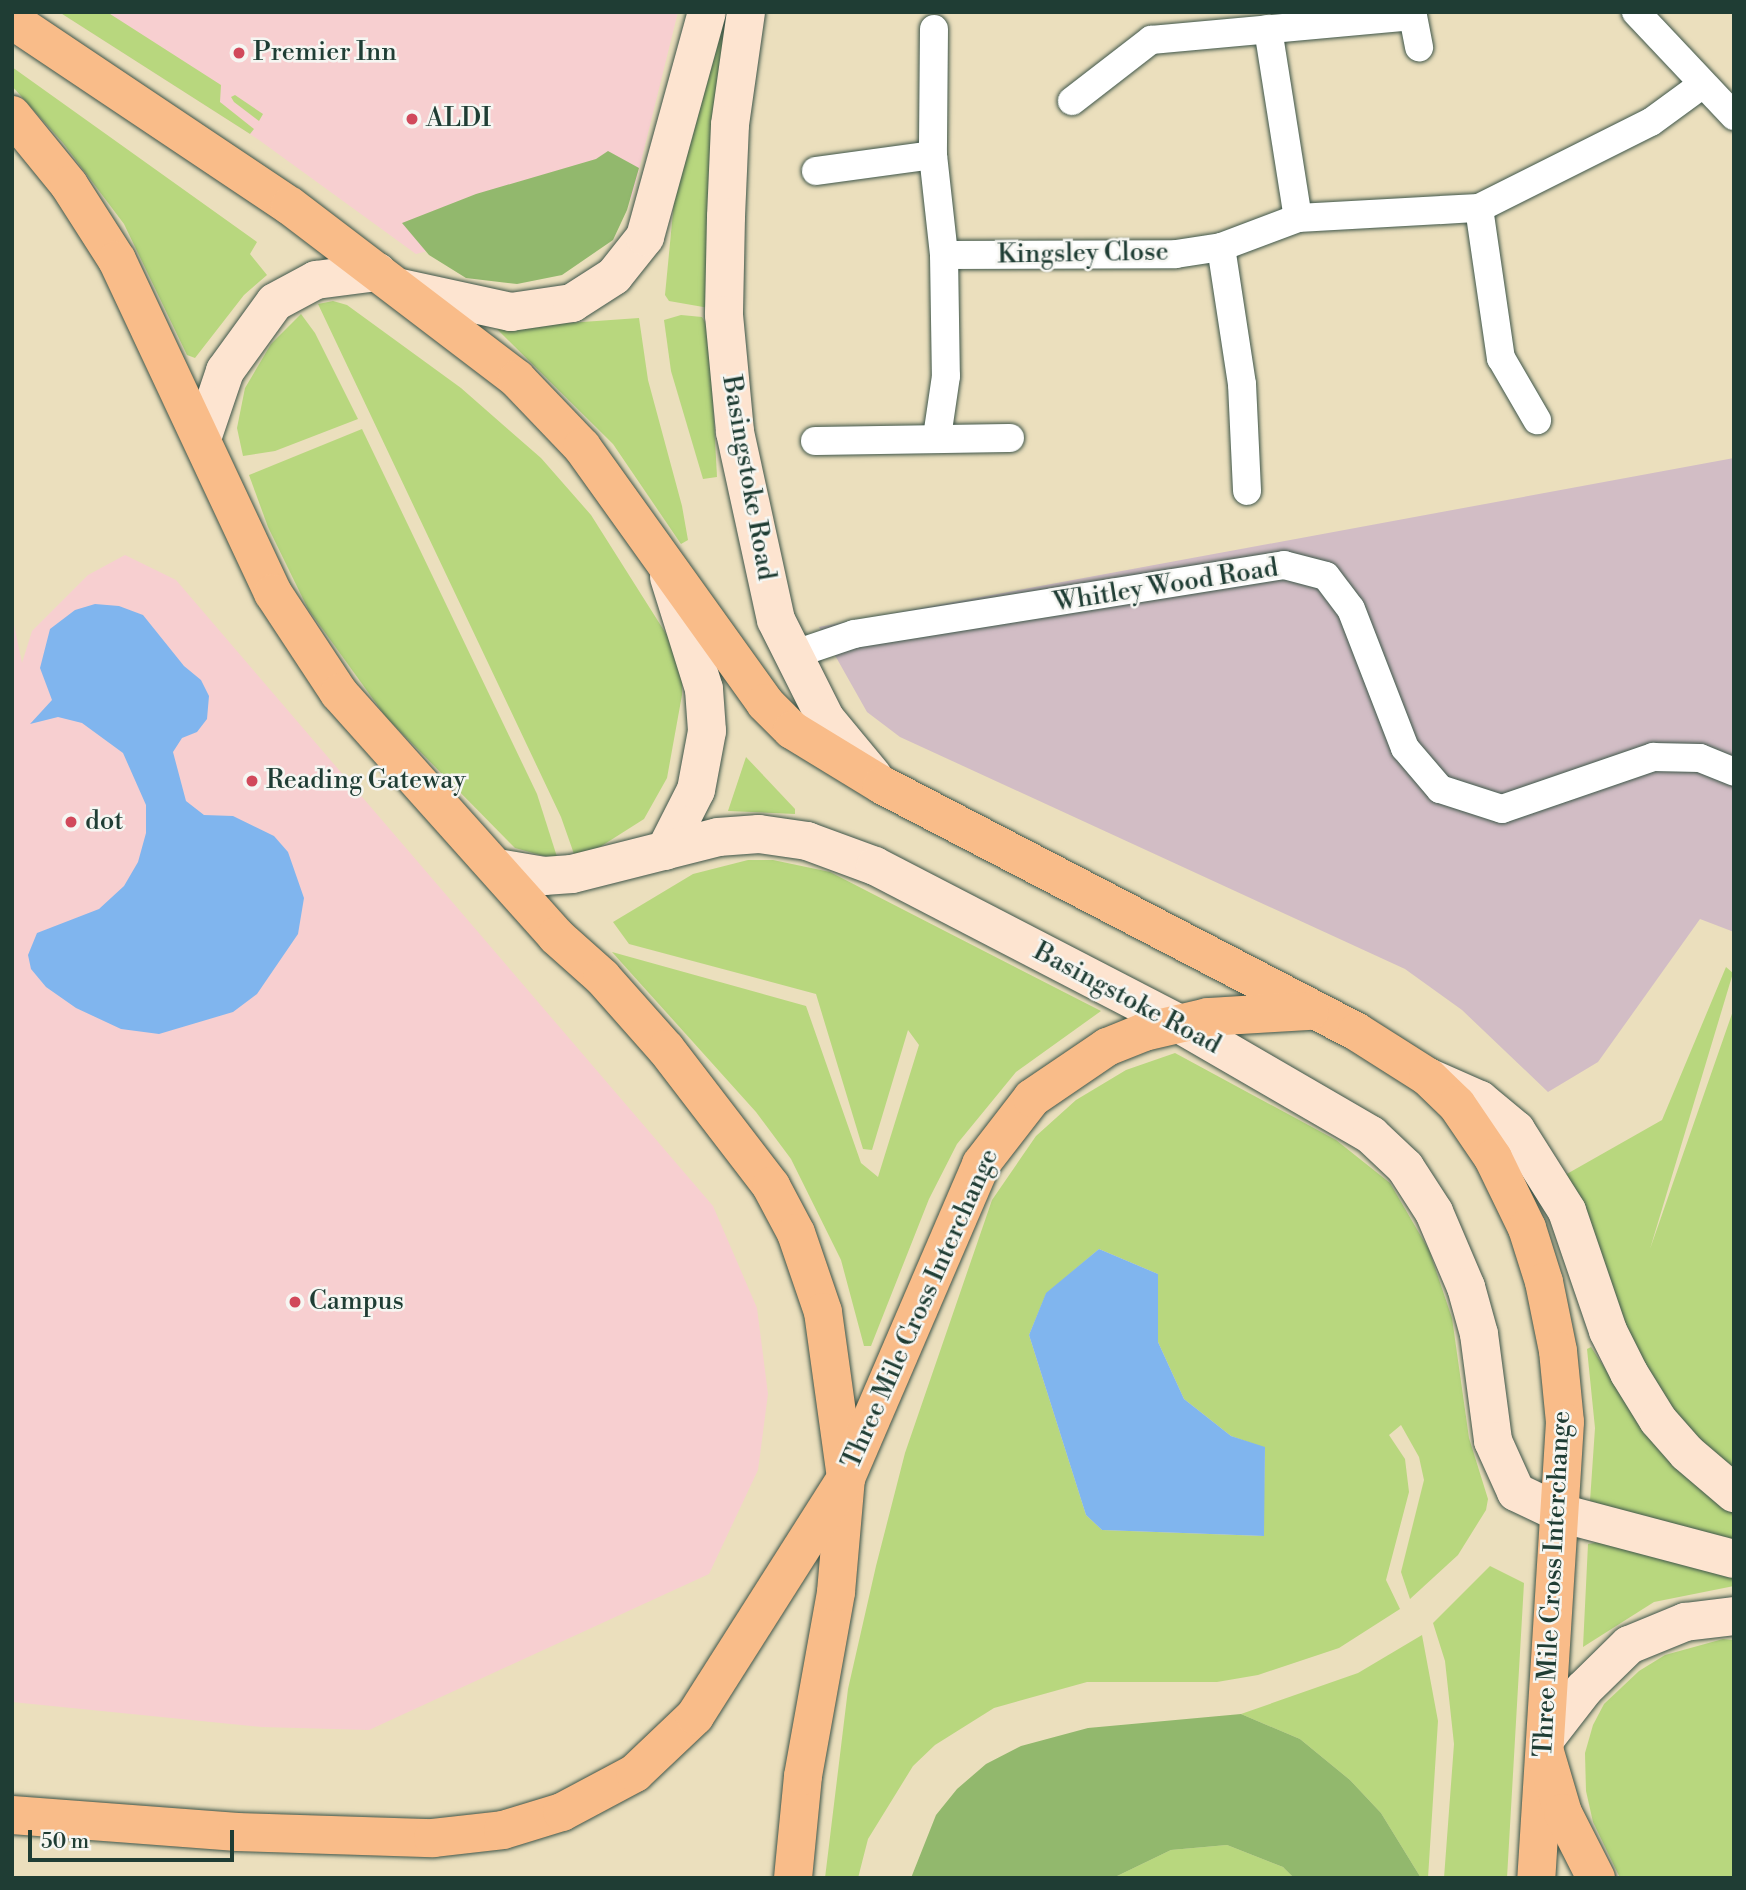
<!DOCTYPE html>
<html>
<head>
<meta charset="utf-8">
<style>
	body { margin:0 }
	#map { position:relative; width:1746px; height:1890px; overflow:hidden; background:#ebdfbd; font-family:"Libre Bodoni",serif }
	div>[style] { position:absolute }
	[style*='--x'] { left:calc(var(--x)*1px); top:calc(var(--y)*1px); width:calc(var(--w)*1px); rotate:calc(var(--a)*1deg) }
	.built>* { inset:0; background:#f7cfd0 }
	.industrial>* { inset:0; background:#d2bdc5 }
	.green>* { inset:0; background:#b8d77e }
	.forest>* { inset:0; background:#92b86d }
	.water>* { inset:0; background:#80b5ee }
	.roads { filter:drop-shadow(0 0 2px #3e5549) drop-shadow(0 0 2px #3e5549) }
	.minor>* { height:28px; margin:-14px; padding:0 14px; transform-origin:14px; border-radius:14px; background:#fff }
	.secondary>* { height:38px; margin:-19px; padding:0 19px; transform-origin:19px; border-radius:19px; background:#fde4d0 }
	.trunk>* { height:38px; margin:-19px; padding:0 19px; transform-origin:19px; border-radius:19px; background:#f9bc89 }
	.motorway>* { height:38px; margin:-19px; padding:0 19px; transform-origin:19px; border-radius:19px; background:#f9bc89 }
	.dots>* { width:19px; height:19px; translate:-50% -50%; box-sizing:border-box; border:4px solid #f6f6f2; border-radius:50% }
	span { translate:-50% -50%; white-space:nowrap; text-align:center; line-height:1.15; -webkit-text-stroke:5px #f6f6f2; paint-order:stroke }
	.poi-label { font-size:26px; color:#1f3d34 }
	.left { translate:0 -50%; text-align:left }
	.street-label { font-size:26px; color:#1f3d34 }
	.frame { position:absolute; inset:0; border:14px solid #1f3d34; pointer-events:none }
	.scale { position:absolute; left:28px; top:1830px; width:206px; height:32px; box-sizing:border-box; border:4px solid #1f3d34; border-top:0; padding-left:9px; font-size:21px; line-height:24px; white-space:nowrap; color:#1f3d34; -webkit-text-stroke:5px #f6f6f2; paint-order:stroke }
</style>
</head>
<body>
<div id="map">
	<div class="built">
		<i style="clip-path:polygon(59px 12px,678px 12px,632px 198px,416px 254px,259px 140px)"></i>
		<i style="clip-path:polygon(125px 555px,176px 580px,713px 1206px,757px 1308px,768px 1394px,758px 1470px,709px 1574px,369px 1730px,262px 1727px,12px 1702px,12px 615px,22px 663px,32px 631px,88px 575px)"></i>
	</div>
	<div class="industrial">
		<i style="clip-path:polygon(1734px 458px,1734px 932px,1700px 919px,1598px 1062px,1548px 1092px,1462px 1010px,1405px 969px,900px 737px,867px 712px,819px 627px)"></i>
	</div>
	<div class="green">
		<i style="clip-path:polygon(59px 12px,107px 12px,221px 85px,220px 102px,254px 129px,250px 134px)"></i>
		<i style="clip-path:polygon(719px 12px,733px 12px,709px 308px,669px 301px,665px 295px,674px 202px)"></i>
		<i style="clip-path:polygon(12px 67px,257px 242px,250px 254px,267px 275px,244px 295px,195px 358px,187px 355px,124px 224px,63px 143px,12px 86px)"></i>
		<i style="clip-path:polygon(235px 95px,263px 114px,259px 121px,234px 102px,231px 97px)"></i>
		<i style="clip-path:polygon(333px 301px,347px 305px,461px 388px,541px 458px,591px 515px,670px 640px,682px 676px,682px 695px,667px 778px,644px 819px,592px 852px,574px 854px,561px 817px,318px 304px)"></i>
		<i style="clip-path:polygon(301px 314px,315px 333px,358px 419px,275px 451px,243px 456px,237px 428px,245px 388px,271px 344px)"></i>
		<i style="clip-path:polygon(681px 315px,702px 317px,709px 329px,717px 477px,703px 479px,671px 371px,664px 320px)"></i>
		<i style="clip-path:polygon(639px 318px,648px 380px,682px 506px,688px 540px,681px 544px,613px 444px,496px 328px)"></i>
		<i style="clip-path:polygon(362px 429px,537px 794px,558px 860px,515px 848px,386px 717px,308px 609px,268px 527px,249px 475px)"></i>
		<i style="clip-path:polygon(746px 757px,795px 809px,795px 814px,728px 811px)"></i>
		<i style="clip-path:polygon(748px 860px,773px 860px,830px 872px,1101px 1011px,1016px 1072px,957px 1144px,929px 1199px,871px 1346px,864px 1346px,841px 1260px,791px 1159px,756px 1112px,612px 952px,806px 1006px,861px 1163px,878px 1177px,919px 1045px,908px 1030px,872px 1150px,863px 1149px,816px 994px,629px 944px,613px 922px,693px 874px)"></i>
		<i style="clip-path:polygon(1726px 967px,1733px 973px,1650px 1249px,1734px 1008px,1734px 1483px,1656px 1404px,1565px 1175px,1662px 1120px)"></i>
		<i style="clip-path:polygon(evenodd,1175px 1053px,1336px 1140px,1390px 1183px,1429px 1250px,1452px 1318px,1469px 1438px,1488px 1499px,1486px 1510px,1458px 1555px,1410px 1599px,1401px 1572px,1424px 1480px,1419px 1457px,1401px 1425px,1389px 1435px,1405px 1459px,1409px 1492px,1386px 1580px,1400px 1609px,1339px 1648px,1258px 1675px,1217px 1682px,1087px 1682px,994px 1708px,935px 1745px,913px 1766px,868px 1839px,858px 1878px,825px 1878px,848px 1689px,876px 1566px,905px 1453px,992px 1200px,1036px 1136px,1076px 1100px,1126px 1070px,1175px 1053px,1099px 1249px,1158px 1274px,1158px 1342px,1184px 1399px,1231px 1436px,1265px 1448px,1263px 1536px,1102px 1530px,1086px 1515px,1029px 1335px,1046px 1294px,1099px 1249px)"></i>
		<i style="clip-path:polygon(1591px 1347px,1657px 1448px,1682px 1474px,1734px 1514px,1734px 1545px,1590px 1501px,1595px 1428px,1587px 1349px)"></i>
		<i style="clip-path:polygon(1599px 1542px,1734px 1577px,1734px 1586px,1654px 1602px,1583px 1647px,1588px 1544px)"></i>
		<i style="clip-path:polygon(1490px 1566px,1524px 1583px,1507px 1878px,1444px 1878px,1454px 1744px,1445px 1661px,1433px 1623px)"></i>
		<i style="clip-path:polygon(1422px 1635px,1438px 1721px,1428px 1878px,1421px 1878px,1381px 1813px,1350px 1780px,1300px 1739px,1241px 1714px,1358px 1673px)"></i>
		<i style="clip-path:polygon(1723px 1639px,1734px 1640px,1734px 1878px,1620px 1878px,1593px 1822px,1586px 1791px,1585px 1753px,1593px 1725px,1604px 1704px,1639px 1671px,1665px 1655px)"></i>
		<i style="clip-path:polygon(1227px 1845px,1283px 1867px,1294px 1878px,1113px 1878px,1171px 1850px)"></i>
	</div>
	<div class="forest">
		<i style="clip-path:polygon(608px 151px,639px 168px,627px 210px,613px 240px,562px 275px,517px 284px,466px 278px,429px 255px,402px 223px,476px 194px,596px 159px)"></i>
		<i style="clip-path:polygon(1241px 1714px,1300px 1739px,1350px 1780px,1381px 1813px,1421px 1878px,1294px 1878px,1283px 1867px,1227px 1845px,1171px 1850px,1113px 1878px,911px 1878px,936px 1815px,957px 1789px,986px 1764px,1021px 1746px,1088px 1728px)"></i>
	</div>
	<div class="water">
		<i style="clip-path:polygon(95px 604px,119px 606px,143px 615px,184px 666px,201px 680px,209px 696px,207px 719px,197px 732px,182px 738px,173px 752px,186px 801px,204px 815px,233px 816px,274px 836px,288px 852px,304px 898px,298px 934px,257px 994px,233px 1012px,159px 1034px,121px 1029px,76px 1008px,46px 987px,31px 969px,28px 955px,37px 933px,99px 909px,124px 886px,138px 862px,146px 833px,146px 805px,123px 753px,82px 723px,58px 717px,30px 724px,52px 700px,40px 668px,50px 629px,75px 610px)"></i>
		<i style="clip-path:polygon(1099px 1249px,1158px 1274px,1158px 1342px,1184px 1399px,1231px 1436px,1265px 1447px,1264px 1536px,1102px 1530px,1086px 1515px,1029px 1335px,1046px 1293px)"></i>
	</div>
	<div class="roads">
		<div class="minor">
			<i style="--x:1636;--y:12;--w:143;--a:46.7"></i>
			<i style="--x:934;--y:29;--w:126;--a:90.5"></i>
			<i style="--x:933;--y:155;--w:101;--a:83.7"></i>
			<i style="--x:944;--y:255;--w:121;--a:89.1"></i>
			<i style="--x:946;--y:376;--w:62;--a:98.4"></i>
			<i style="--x:1268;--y:29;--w:191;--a:81"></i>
			<i style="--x:1072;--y:101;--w:100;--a:-37.7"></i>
			<i style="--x:1151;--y:40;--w:263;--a:-5.2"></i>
			<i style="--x:1413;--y:16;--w:32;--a:79"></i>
			<i style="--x:816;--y:171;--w:118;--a:-7.8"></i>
			<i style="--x:1479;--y:208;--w:152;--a:81.7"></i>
			<i style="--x:1501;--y:358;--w:72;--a:59.9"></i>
			<i style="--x:1221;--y:247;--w:139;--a:81.3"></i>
			<i style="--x:1242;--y:384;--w:107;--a:87.3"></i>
			<i style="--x:944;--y:255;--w:232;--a:-0.2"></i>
			<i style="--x:1176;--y:254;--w:46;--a:-8.8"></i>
			<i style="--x:1221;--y:247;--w:82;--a:-20.6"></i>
			<i style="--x:1298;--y:218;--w:181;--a:-3.2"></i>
			<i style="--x:1479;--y:208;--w:192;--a:-26.6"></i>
			<i style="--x:1651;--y:122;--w:64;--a:-36.2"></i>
			<i style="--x:815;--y:441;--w:195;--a:-0.9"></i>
			<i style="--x:792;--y:655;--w:65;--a:-18.7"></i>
			<i style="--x:854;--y:634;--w:436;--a:-9.1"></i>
			<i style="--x:1284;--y:565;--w:43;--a:14.7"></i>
			<i style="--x:1326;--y:576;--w:41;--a:52.9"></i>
			<i style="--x:1351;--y:609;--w:149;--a:68.8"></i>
			<i style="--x:1405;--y:748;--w:54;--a:49.5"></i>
			<i style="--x:1440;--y:789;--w:65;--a:17.9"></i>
			<i style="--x:1502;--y:809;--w:160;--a:-19"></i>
			<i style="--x:1653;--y:757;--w:47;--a:1.2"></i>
			<i style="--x:1700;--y:758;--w:37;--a:22"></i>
		</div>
		<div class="secondary">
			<i style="--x:746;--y:12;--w:114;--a:98.1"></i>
			<i style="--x:730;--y:125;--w:92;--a:92.5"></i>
			<i style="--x:726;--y:217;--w:98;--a:91.2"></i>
			<i style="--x:724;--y:315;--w:118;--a:84.6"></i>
			<i style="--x:735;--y:432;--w:192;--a:77.7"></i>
			<i style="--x:776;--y:620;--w:110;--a:63.4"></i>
			<i style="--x:825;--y:718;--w:75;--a:50.4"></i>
			<i style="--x:401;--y:288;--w:113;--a:12.3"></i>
			<i style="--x:511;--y:312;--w:62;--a:-8.4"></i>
			<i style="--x:572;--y:303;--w:50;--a:-32.7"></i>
			<i style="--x:614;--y:276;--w:50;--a:-51.5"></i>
			<i style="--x:645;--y:237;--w:233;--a:-74.6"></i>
			<i style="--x:202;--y:439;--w:72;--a:-71.3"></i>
			<i style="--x:225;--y:371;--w:85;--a:-54.1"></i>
			<i style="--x:275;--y:302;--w:47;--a:-28.2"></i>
			<i style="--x:316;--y:280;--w:62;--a:-7.5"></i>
			<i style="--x:665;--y:851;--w:68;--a:-63.1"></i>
			<i style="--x:696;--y:790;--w:60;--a:-79.4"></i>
			<i style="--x:707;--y:731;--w:42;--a:-94.1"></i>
			<i style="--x:704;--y:689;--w:117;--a:-107.4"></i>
			<i style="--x:497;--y:868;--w:48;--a:9.7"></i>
			<i style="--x:544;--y:876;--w:28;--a:-4"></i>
			<i style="--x:572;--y:874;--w:151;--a:-14.2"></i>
			<i style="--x:718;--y:837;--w:41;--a:-4.2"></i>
			<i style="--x:759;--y:834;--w:49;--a:8.3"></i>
			<i style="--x:807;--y:841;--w:72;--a:20.2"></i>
			<i style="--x:875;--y:866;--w:341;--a:27.4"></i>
			<i style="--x:1178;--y:1023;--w:223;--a:30.1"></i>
			<i style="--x:1371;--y:1135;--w:47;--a:43.3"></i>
			<i style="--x:1405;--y:1167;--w:54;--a:57.2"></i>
			<i style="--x:1434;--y:1212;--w:82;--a:66.9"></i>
			<i style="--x:1466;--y:1287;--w:49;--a:74.5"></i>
			<i style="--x:1479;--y:1334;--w:108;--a:82.5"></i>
			<i style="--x:1493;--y:1441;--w:56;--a:65.7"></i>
			<i style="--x:1516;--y:1492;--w:49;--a:25.5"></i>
			<i style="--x:1560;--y:1513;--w:180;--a:14.8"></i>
			<i style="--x:1428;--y:1077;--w:57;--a:23.9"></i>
			<i style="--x:1480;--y:1100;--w:47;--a:39.8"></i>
			<i style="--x:1516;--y:1130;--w:96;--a:57.8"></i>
			<i style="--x:1567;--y:1211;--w:127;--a:71.1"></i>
			<i style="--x:1608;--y:1331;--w:47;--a:63.4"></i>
			<i style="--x:1629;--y:1373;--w:55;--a:58.3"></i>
			<i style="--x:1658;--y:1420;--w:44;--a:48.7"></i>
			<i style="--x:1687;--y:1453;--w:62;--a:40.4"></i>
			<i style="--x:1546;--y:1738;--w:62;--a:-52.2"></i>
			<i style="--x:1584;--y:1689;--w:63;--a:-44.4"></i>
			<i style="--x:1629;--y:1645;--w:61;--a:-22.3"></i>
			<i style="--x:1685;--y:1622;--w:49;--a:-7"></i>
		</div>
		<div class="trunk">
			<i style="--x:12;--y:20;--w:334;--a:33.8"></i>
			<i style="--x:290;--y:206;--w:285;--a:37.3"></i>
			<i style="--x:517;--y:379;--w:94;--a:46.3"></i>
			<i style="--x:582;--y:447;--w:315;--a:54.4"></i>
			<i style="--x:765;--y:703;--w:38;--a:45"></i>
			<i style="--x:792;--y:730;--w:105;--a:31.4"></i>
			<i style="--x:882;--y:785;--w:535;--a:27.47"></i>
			<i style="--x:1357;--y:1032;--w:84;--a:32.4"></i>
			<i style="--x:1428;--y:1077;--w:40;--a:44"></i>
			<i style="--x:1457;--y:1105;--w:64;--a:55.8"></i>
			<i style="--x:1493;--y:1158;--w:78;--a:64.1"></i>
			<i style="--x:1527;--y:1228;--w:57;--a:72.5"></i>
			<i style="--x:1544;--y:1282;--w:70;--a:78.5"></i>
			<i style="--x:1558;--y:1351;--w:71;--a:84.4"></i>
			<i style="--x:1565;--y:1422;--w:457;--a:93.6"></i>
			<i style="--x:12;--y:115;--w:90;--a:50.8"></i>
			<i style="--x:69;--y:185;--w:89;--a:57.4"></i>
			<i style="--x:117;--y:260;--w:368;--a:64.9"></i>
			<i style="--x:273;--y:593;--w:120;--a:56.6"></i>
			<i style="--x:339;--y:693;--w:326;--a:48.2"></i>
			<i style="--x:556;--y:936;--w:62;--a:41.7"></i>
			<i style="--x:602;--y:977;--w:96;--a:48.4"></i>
			<i style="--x:666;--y:1049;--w:173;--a:52.5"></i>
			<i style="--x:771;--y:1186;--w:53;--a:62"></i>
			<i style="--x:796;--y:1233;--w:83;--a:71.1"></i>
			<i style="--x:823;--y:1312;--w:168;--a:82.1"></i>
			<i style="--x:793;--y:1878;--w:102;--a:-84.4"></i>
			<i style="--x:803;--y:1776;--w:187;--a:-79.8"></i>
			<i style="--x:836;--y:1592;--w:114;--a:-85"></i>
			<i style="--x:846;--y:1478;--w:342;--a:-66.7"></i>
			<i style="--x:981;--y:1164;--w:83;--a:-52.3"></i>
			<i style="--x:1032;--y:1098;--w:91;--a:-34.2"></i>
			<i style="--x:1107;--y:1047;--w:40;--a:-22"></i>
			<i style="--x:1144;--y:1032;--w:66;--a:-13.2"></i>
			<i style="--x:1208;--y:1017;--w:102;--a:-3.4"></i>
		</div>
		<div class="motorway">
			<i style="--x:1545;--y:1752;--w:64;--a:73.6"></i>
			<i style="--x:1563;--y:1813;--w:73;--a:63.1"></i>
			<i style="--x:12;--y:1815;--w:226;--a:4.3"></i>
			<i style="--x:237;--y:1832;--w:196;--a:1.8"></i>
			<i style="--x:433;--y:1838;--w:70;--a:-6.5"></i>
			<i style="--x:503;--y:1830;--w:62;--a:-17"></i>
			<i style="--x:562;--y:1812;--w:83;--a:-28.1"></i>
			<i style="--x:635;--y:1773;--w:83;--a:-43.5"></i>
			<i style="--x:695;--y:1716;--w:282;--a:-57.6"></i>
		</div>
	</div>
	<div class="dots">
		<i style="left:239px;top:53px;background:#d1495b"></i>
		<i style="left:412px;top:119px;background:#d1495b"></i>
		<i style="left:252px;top:781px;background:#d1495b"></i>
		<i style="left:71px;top:822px;background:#d1495b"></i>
		<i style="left:295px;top:1302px;background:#d1495b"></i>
	</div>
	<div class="poi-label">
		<span class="left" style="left:253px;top:53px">Premier Inn</span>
		<span class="left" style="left:426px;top:119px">ALDI</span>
		<span class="left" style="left:266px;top:781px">Reading Gateway</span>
		<span class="left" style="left:85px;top:822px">dot</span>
		<span class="left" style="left:309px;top:1302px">Campus</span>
	</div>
	<div class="street-label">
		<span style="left:1083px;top:254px;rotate:-1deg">Kingsley Close</span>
		<span style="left:748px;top:478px;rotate:80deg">Basingstoke Road</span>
		<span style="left:1166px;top:586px;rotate:-9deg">Whitley Wood Road</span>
		<span style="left:1127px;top:999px;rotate:28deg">Basingstoke Road</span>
		<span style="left:921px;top:1309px;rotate:-66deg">Three Mile Cross Interchange</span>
		<span style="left:1553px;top:1584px;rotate:-87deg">Three Mile Cross Interchange</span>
	</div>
	<div class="frame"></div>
	<div class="scale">50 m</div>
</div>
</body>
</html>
